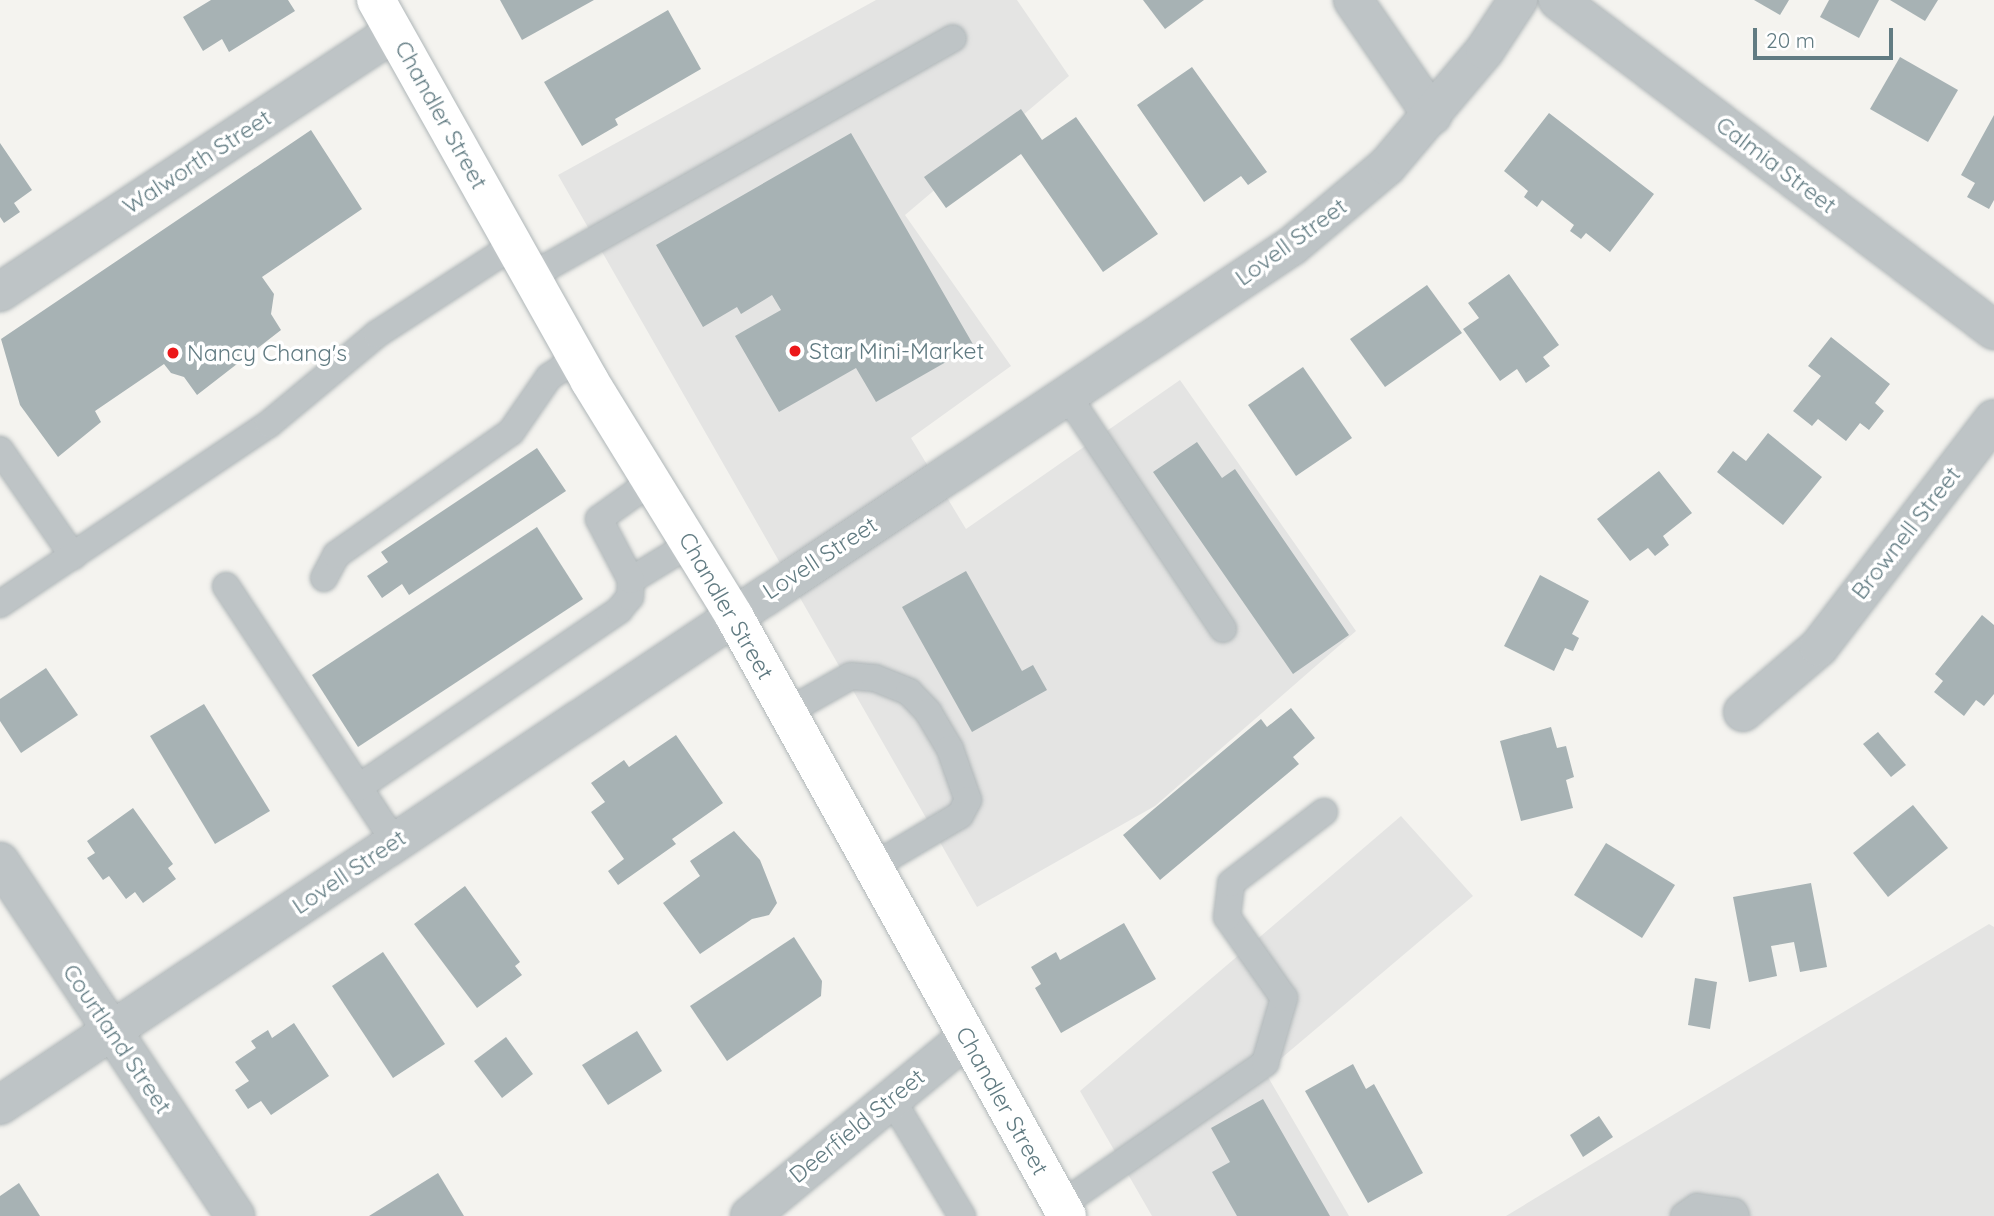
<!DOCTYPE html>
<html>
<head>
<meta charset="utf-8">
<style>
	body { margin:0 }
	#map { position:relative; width:1994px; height:1216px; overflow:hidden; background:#f4f3ef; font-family:Quicksand,sans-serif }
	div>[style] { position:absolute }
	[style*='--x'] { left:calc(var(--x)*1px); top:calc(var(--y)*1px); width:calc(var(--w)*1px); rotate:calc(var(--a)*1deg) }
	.built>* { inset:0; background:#e4e4e3 }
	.building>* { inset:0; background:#a7b2b4 }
	.roads { filter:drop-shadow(0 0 2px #afb6b8) drop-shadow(0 0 2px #afb6b8) }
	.lane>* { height:26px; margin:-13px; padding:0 13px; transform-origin:13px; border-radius:13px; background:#bec4c6 }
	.street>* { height:38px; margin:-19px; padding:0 19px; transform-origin:19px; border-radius:19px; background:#bec4c6 }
	.primary>* { height:38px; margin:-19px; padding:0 19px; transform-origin:19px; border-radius:19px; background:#fff }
	.dots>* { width:19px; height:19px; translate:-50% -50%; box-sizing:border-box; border:4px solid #fff; border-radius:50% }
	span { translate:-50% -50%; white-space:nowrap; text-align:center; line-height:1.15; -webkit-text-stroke:7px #fff; paint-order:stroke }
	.street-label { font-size:23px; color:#617b82 }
	.poi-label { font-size:23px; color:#617b82 }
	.left { translate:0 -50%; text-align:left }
	.scale { position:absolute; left:1753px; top:28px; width:140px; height:32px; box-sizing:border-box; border:4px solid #617b82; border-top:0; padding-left:9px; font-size:21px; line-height:24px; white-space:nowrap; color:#617b82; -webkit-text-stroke:5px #fff; paint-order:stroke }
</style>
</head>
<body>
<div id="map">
	<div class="built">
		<i style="clip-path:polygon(876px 0,1017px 0,1069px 76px,905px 215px,1011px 366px,911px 438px,966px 529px,1180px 380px,1356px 631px,1155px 806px,977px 907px,558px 175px)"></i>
		<i style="clip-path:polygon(1401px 816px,1473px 896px,1265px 1072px,1349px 1216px,1152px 1216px,1080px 1091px)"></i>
		<i style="clip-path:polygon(1989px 924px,1994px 927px,1994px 1216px,1506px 1216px)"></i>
	</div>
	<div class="building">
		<i style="clip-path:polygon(211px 0,288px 0,295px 11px,229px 52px,222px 39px,203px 51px,183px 17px)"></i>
		<i style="clip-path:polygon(500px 0,594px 0,522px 40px)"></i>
		<i style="clip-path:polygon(1143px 0,1204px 0,1165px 29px)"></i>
		<i style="clip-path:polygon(1754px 0,1789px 0,1780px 15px)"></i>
		<i style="clip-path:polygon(1829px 0,1879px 0,1859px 38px,1820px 17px)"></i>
		<i style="clip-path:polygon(1890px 0,1938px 0,1925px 21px)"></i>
		<i style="clip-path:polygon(668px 10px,701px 69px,615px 119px,618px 125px,582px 146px,544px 82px)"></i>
		<i style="clip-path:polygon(1900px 57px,1958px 90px,1928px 142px,1870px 109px)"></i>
		<i style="clip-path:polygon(1192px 67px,1267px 172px,1248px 185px,1241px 176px,1204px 202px,1137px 105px)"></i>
		<i style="clip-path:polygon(1021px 109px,1042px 140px,1076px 117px,1158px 234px,1103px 272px,1021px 154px,946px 208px,924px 177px)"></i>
		<i style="clip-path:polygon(1549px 113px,1654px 194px,1610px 252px,1586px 233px,1581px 239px,1570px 231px,1574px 225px,1542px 200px,1537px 207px,1524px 197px,1528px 191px,1504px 171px)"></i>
		<i style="clip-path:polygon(1994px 115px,1994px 200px,1989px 209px,1967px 197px,1975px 183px,1961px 175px)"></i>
		<i style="clip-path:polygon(311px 130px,362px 209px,262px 277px,274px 294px,271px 314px,281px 330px,197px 395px,184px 377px,171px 373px,164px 364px,95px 411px,101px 422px,58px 457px,20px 405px,1px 339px)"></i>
		<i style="clip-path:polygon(851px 133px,974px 346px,876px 402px,856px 368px,779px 412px,735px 336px,781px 310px,772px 295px,741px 314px,737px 307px,703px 327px,656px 245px)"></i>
		<i style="clip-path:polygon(0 143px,32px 190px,14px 203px,20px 212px,4px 223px,0 217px)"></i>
		<i style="clip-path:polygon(1509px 274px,1559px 345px,1543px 357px,1550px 366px,1526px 383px,1517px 369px,1500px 381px,1463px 329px,1479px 318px,1468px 303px)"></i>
		<i style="clip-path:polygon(1427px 285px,1462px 333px,1385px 387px,1350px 339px)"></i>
		<i style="clip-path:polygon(1831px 337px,1890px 384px,1875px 403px,1884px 411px,1869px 430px,1860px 423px,1846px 441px,1818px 419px,1812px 426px,1793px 411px,1821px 376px,1808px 366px)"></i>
		<i style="clip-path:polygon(1303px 367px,1352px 438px,1296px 476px,1248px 405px)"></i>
		<i style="clip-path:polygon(1768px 433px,1822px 477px,1783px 525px,1717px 472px,1733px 451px,1746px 461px)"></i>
		<i style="clip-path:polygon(1197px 442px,1222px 478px,1235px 469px,1349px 635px,1293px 674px,1153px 472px)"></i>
		<i style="clip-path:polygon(537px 448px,566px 491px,409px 595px,402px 584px,382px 598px,367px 576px,388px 562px,381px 552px)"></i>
		<i style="clip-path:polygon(1659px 471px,1692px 513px,1663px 536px,1669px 545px,1655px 556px,1648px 548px,1630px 561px,1597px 519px)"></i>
		<i style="clip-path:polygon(537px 527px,583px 599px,358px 747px,312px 675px)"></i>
		<i style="clip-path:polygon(966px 571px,1022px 671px,1033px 665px,1047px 690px,972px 732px,902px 607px)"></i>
		<i style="clip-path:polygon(1540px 575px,1589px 601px,1572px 634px,1579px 638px,1573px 651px,1565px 648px,1554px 671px,1504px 646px)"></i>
		<i style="clip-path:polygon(1982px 615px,1994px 625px,1994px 694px,1984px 706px,1976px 700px,1964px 716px,1934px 692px,1943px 681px,1935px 674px)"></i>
		<i style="clip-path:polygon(46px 668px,78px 715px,21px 753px,0 721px,0 699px)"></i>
		<i style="clip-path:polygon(204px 704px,270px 811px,215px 844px,150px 736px)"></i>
		<i style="clip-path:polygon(1291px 708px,1315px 738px,1293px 757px,1299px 764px,1160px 880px,1123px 835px,1261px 719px,1267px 727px)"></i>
		<i style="clip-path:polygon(1551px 727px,1557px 748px,1566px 746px,1574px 777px,1566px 780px,1573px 808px,1521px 821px,1500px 741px)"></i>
		<i style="clip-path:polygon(1878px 732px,1906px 765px,1891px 777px,1863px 744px)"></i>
		<i style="clip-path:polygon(676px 735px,723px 803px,672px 839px,676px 844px,618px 885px,608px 871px,624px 859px,591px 812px,605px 802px,591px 783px,624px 760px,629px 767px)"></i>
		<i style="clip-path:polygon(1913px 805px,1948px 848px,1888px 897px,1853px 853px)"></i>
		<i style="clip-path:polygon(133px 808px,173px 864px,168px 868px,176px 879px,143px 903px,135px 892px,126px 899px,109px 876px,103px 880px,87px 858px,95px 853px,87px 841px)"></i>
		<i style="clip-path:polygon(734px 831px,760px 860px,777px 903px,769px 915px,752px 919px,700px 954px,663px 903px,700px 876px,690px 861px)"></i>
		<i style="clip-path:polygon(1606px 843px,1675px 885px,1642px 938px,1574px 895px)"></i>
		<i style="clip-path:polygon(1811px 883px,1827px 967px,1800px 972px,1794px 942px,1771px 946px,1777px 976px,1749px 982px,1733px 897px)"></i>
		<i style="clip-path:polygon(465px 886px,520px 962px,515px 966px,522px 975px,477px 1008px,414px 924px)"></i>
		<i style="clip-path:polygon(1124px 923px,1156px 979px,1061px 1033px,1035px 988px,1041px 984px,1031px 967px,1056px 952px,1060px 960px)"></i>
		<i style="clip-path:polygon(794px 937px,822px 981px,821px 996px,727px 1061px,690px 1006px)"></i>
		<i style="clip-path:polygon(383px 952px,445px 1044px,393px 1078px,332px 986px)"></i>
		<i style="clip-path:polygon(1695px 978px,1717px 982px,1710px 1029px,1688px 1025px)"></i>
		<i style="clip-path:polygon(294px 1023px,329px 1076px,271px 1115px,261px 1101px,248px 1109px,235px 1090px,249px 1081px,235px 1062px,256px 1048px,251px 1041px,268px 1030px,272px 1038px)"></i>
		<i style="clip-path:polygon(637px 1031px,662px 1071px,608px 1105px,582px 1065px)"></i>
		<i style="clip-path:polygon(506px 1037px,533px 1074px,502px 1098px,474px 1061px)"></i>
		<i style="clip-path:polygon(1353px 1064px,1366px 1089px,1374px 1084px,1423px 1173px,1368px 1203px,1305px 1091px)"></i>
		<i style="clip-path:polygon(1263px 1099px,1330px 1216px,1237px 1216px,1212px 1172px,1230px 1162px,1211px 1128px)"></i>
		<i style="clip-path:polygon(1599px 1116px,1613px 1137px,1583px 1157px,1570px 1135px)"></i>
		<i style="clip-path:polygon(438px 1173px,464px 1216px,369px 1216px)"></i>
		<i style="clip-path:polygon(19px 1183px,40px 1216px,0 1216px,0 1196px)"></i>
	</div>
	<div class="roads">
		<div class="lane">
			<i style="--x:531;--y:276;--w:484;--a:-29.4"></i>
			<i style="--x:1067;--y:395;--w:281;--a:56.3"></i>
			<i style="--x:0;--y:450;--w:129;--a:55.4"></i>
			<i style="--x:324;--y:578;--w:26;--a:-62"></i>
			<i style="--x:336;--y:555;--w:214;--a:-35.1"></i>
			<i style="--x:511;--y:432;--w:67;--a:-55.4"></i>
			<i style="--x:549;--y:377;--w:34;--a:-34"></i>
			<i style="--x:631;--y:580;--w:69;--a:-31.4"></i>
			<i style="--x:226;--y:586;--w:307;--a:56.6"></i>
			<i style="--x:0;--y:604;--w:324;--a:-33.8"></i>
			<i style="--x:269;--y:424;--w:141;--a:-39.8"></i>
			<i style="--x:377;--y:334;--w:163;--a:-33"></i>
			<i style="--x:787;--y:712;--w:73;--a:-29.4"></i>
			<i style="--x:851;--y:676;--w:24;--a:5"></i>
			<i style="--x:875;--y:678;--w:37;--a:22"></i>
			<i style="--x:909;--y:692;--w:28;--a:46"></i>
			<i style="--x:928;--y:712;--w:43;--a:59.3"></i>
			<i style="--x:950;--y:749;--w:54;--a:70.6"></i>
			<i style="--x:968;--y:800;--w:17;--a:118"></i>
			<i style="--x:960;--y:815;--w:102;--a:149.4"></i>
			<i style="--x:359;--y:787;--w:315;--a:-34.2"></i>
			<i style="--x:619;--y:610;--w:17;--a:-50"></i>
			<i style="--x:630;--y:597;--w:17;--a:-87"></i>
			<i style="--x:631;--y:580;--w:69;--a:-117.7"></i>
			<i style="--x:599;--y:519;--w:65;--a:-35.6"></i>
			<i style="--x:891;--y:1098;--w:138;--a:59"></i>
			<i style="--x:1061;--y:1205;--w:249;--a:-34.8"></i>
			<i style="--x:1265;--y:1063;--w:68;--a:-73.7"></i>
			<i style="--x:1284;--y:998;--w:99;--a:-125.1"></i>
			<i style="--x:1227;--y:917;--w:34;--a:-83"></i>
			<i style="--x:1231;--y:883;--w:117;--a:-37.4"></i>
			<i style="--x:1684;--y:1216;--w:16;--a:-35"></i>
			<i style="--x:1697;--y:1207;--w:37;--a:8"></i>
			<i style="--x:1734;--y:1212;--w:4;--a:63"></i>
		</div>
		<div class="street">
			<i style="--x:1353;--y:0;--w:140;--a:55.5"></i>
			<i style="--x:1558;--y:0;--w:547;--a:37.12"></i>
			<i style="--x:0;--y:292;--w:472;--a:-33.4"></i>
			<i style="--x:1743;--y:712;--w:100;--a:-40.5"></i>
			<i style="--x:1819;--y:647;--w:287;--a:-52.5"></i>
			<i style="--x:0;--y:862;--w:425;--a:56.4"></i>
			<i style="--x:0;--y:1105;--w:1551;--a:-33.62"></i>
			<i style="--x:1292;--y:246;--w:124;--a:-40.1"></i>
			<i style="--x:1387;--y:166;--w:152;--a:-49.8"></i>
			<i style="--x:1485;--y:50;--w:60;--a:-56.6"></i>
			<i style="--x:750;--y:1216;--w:280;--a:-39.5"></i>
		</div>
		<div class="primary">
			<i style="--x:376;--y:0;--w:436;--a:60.7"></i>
			<i style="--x:589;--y:380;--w:277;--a:58.4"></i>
			<i style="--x:734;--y:616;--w:686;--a:60.97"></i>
		</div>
	</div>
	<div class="dots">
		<i style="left:795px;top:351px;background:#ec1719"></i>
		<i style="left:173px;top:353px;background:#ec1719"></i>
	</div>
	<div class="street-label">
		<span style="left:441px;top:115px;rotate:61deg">Chandler Street</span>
		<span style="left:197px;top:162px;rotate:-33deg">Walworth Street</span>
		<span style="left:1776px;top:165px;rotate:37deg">Calmia Street</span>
		<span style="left:1291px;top:242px;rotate:-36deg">Lovell Street</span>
		<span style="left:1906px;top:533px;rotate:-52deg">Brownell Street</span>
		<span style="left:820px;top:558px;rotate:-33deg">Lovell Street</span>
		<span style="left:726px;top:606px;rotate:60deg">Chandler Street</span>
		<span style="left:349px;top:872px;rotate:-34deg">Lovell Street</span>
		<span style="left:117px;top:1039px;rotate:56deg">Courtland Street</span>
		<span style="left:1002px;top:1101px;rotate:61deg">Chandler Street</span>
		<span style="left:857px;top:1126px;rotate:-39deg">Deerfield Street</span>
	</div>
	<div class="poi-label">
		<span class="left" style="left:809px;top:351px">Star Mini-Market</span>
		<span class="left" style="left:187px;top:353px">Nancy Chang's</span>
	</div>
	<div class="scale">20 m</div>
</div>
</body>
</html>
